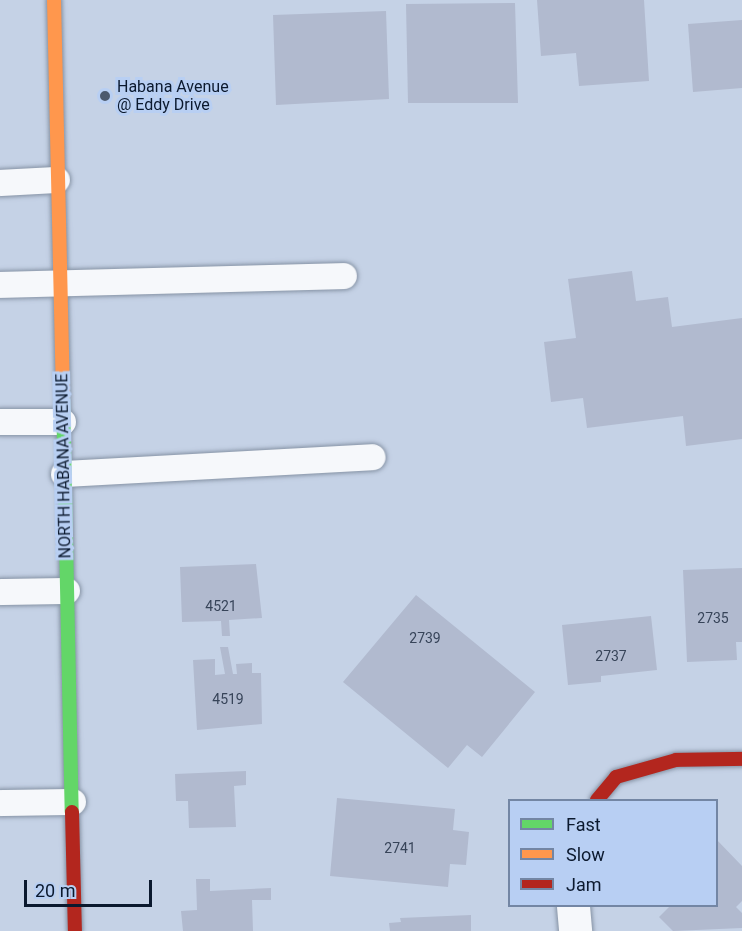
<!DOCTYPE html>
<html>
<head>
<meta charset="utf-8">
<style>
	body { margin:0 }
	#map { position:relative; width:742px; height:931px; overflow:hidden; background:#c5d2e6; font-family:Roboto,sans-serif }
	div>[style] { position:absolute }
	[style*='--x'] { left:calc(var(--x)*1px); top:calc(var(--y)*1px); width:calc(var(--w)*1px); rotate:calc(var(--a)*1deg) }
	.building>* { inset:0; background:#b1bacf }
	.roads { filter:drop-shadow(0 0 2px #8693a5) drop-shadow(0 0 2px #8693a5) }
	.lane>* { height:26px; margin:-13px; padding:0 13px; transform-origin:13px; border-radius:13px; background:#f6f8fb }
	.street>* { height:33px; margin:-16.5px; padding:0 16.5px; transform-origin:16.5px; border-radius:16.5px; background:#f6f8fb }
	.fast>* { height:14px; margin:-7px; padding:0 7px; transform-origin:7px; border-radius:7px; background:#63d668 }
	.slow>* { height:14px; margin:-7px; padding:0 7px; transform-origin:7px; border-radius:7px; background:#ff974d }
	.jam>* { height:14px; margin:-7px; padding:0 7px; transform-origin:7px; border-radius:7px; background:#b3261e }
	.dots>* { width:16px; height:16px; translate:-50% -50%; box-sizing:border-box; border:3px solid #b8cff3; border-radius:50% }
	span { translate:-50% -50%; white-space:nowrap; text-align:center; line-height:1.15; -webkit-text-stroke:6px #b8cff3; paint-order:stroke }
	.number-label { font-size:14px; color:#374459 }
	.number-label span { -webkit-text-stroke-width:0 }
	.poi-label { font-size:16px; color:#0b192e }
	.left { translate:0 -50%; text-align:left }
	.street-label { font-size:16px; color:#0b192e }
	.legend { position:absolute; left:508px; top:799px; width:210px; height:108px; box-sizing:border-box; background:#b8cff3; border:2px solid #7386a4; margin:0; padding:8px 10px; list-style:none; font-size:18px; color:#0b192e }
	.legend li { display:flex; align-items:center; gap:12px; height:30px }
	.legend b { width:30px; border:2px solid #7386a4 }
	.scale { position:absolute; left:24px; top:880px; width:128px; height:27px; box-sizing:border-box; border:3px solid #0b192e; border-top:0; padding-left:8px; font-size:18px; line-height:21px; white-space:nowrap; color:#0b192e; -webkit-text-stroke:4px #b8cff3; paint-order:stroke }
</style>
</head>
<body>
<div id="map">
	<div class="building">
		<i style="clip-path:polygon(537px 0,644px 0,649px 81px,579px 86px,576px 53px,541px 56px)"></i>
		<i style="clip-path:polygon(515px 3px,518px 103px,408px 103px,406px 4px)"></i>
		<i style="clip-path:polygon(386px 11px,389px 99px,276px 105px,273px 15px)"></i>
		<i style="clip-path:polygon(742px 20px,742px 88px,693px 92px,688px 24px)"></i>
		<i style="clip-path:polygon(632px 271px,636px 301px,668px 297px,672px 327px,742px 318px,742px 439px,686px 446px,683px 416px,587px 428px,583px 398px,551px 402px,544px 342px,576px 338px,568px 279px)"></i>
		<i style="clip-path:polygon(256px 564px,262px 618px,229px 620px,230px 636px,222px 636px,221px 621px,182px 622px,180px 567px)"></i>
		<i style="clip-path:polygon(742px 568px,742px 642px,736px 642px,737px 660px,687px 662px,683px 570px)"></i>
		<i style="clip-path:polygon(416px 595px,535px 692px,482px 757px,467px 745px,448px 768px,343px 682px)"></i>
		<i style="clip-path:polygon(651px 616px,657px 670px,601px 676px,601px 682px,568px 685px,562px 625px)"></i>
		<i style="clip-path:polygon(220px 647px,228px 647px,233px 674px,237px 674px,236px 664px,252px 663px,252px 673px,261px 673px,262px 724px,197px 730px,193px 660px,215px 659px,215px 675px,225px 674px)"></i>
		<i style="clip-path:polygon(246px 771px,246px 785px,234px 786px,236px 827px,189px 828px,188px 801px,176px 801px,175px 774px)"></i>
		<i style="clip-path:polygon(337px 798px,455px 809px,453px 830px,469px 832px,466px 865px,450px 864px,448px 887px,330px 876px)"></i>
		<i style="clip-path:polygon(716px 839px,742px 866px,742px 901px,736px 907px,742px 913px,742px 928px,673px 931px,659px 917px,670px 906px,716px 906px)"></i>
		<i style="clip-path:polygon(196px 879px,210px 879px,210px 891px,271px 888px,271px 900px,252px 900px,253px 931px,183px 931px,181px 911px,197px 910px)"></i>
		<i style="clip-path:polygon(471px 915px,471px 931px,390px 931px,389px 923px,401px 922px,400px 918px)"></i>
	</div>
	<div class="roads">
		<div class="lane">
			<i style="--x:0;--y:183;--w:57;--a:-3"></i>
			<i style="--x:0;--y:285;--w:344;--a:-1.5"></i>
			<i style="--x:0;--y:422;--w:63;--a:0"></i>
			<i style="--x:64;--y:474;--w:309;--a:-3.1"></i>
			<i style="--x:0;--y:592;--w:67;--a:-0.9"></i>
			<i style="--x:0;--y:803;--w:73;--a:-0.8"></i>
		</div>
		<div class="street">
			<i style="--x:573;--y:906;--w:25;--a:85"></i>
		</div>
		<div class="fast">
			<i style="--x:63;--y:396;--w:416;--a:88.8"></i>
		</div>
		<div class="slow">
			<i style="--x:54;--y:0;--w:396;--a:88.7"></i>
		</div>
		<div class="jam">
			<i style="--x:597;--y:800;--w:30;--a:-50"></i>
			<i style="--x:616;--y:777;--w:62;--a:-15.8"></i>
			<i style="--x:676;--y:760;--w:66;--a:-0.9"></i>
			<i style="--x:72;--y:812;--w:119;--a:88.6"></i>
		</div>
	</div>
	<div class="dots">
		<i style="left:105px;top:96px;background:#4c5a6e"></i>
	</div>
	<div class="number-label">
		<span style="left:221px;top:606px">4521</span>
		<span style="left:713px;top:618px">2735</span>
		<span style="left:425px;top:638px">2739</span>
		<span style="left:611px;top:656px">2737</span>
		<span style="left:228px;top:699px">4519</span>
		<span style="left:400px;top:848px">2741</span>
	</div>
	<div class="poi-label">
		<span class="left" style="left:117px;top:96px">Habana Avenue<br>@ Eddy Drive</span>
	</div>
	<div class="street-label">
		<span style="left:64px;top:466px;rotate:-91deg">NORTH HABANA AVENUE</span>
	</div>
	<ul class="legend">
	<li><b style="height:8px;background:#63d668"></b>Fast</li>
	<li><b style="height:8px;background:#ff974d"></b>Slow</li>
	<li><b style="height:8px;background:#b3261e"></b>Jam</li>
	</ul>
	<div class="scale">20 m</div>
</div>
</body>
</html>
